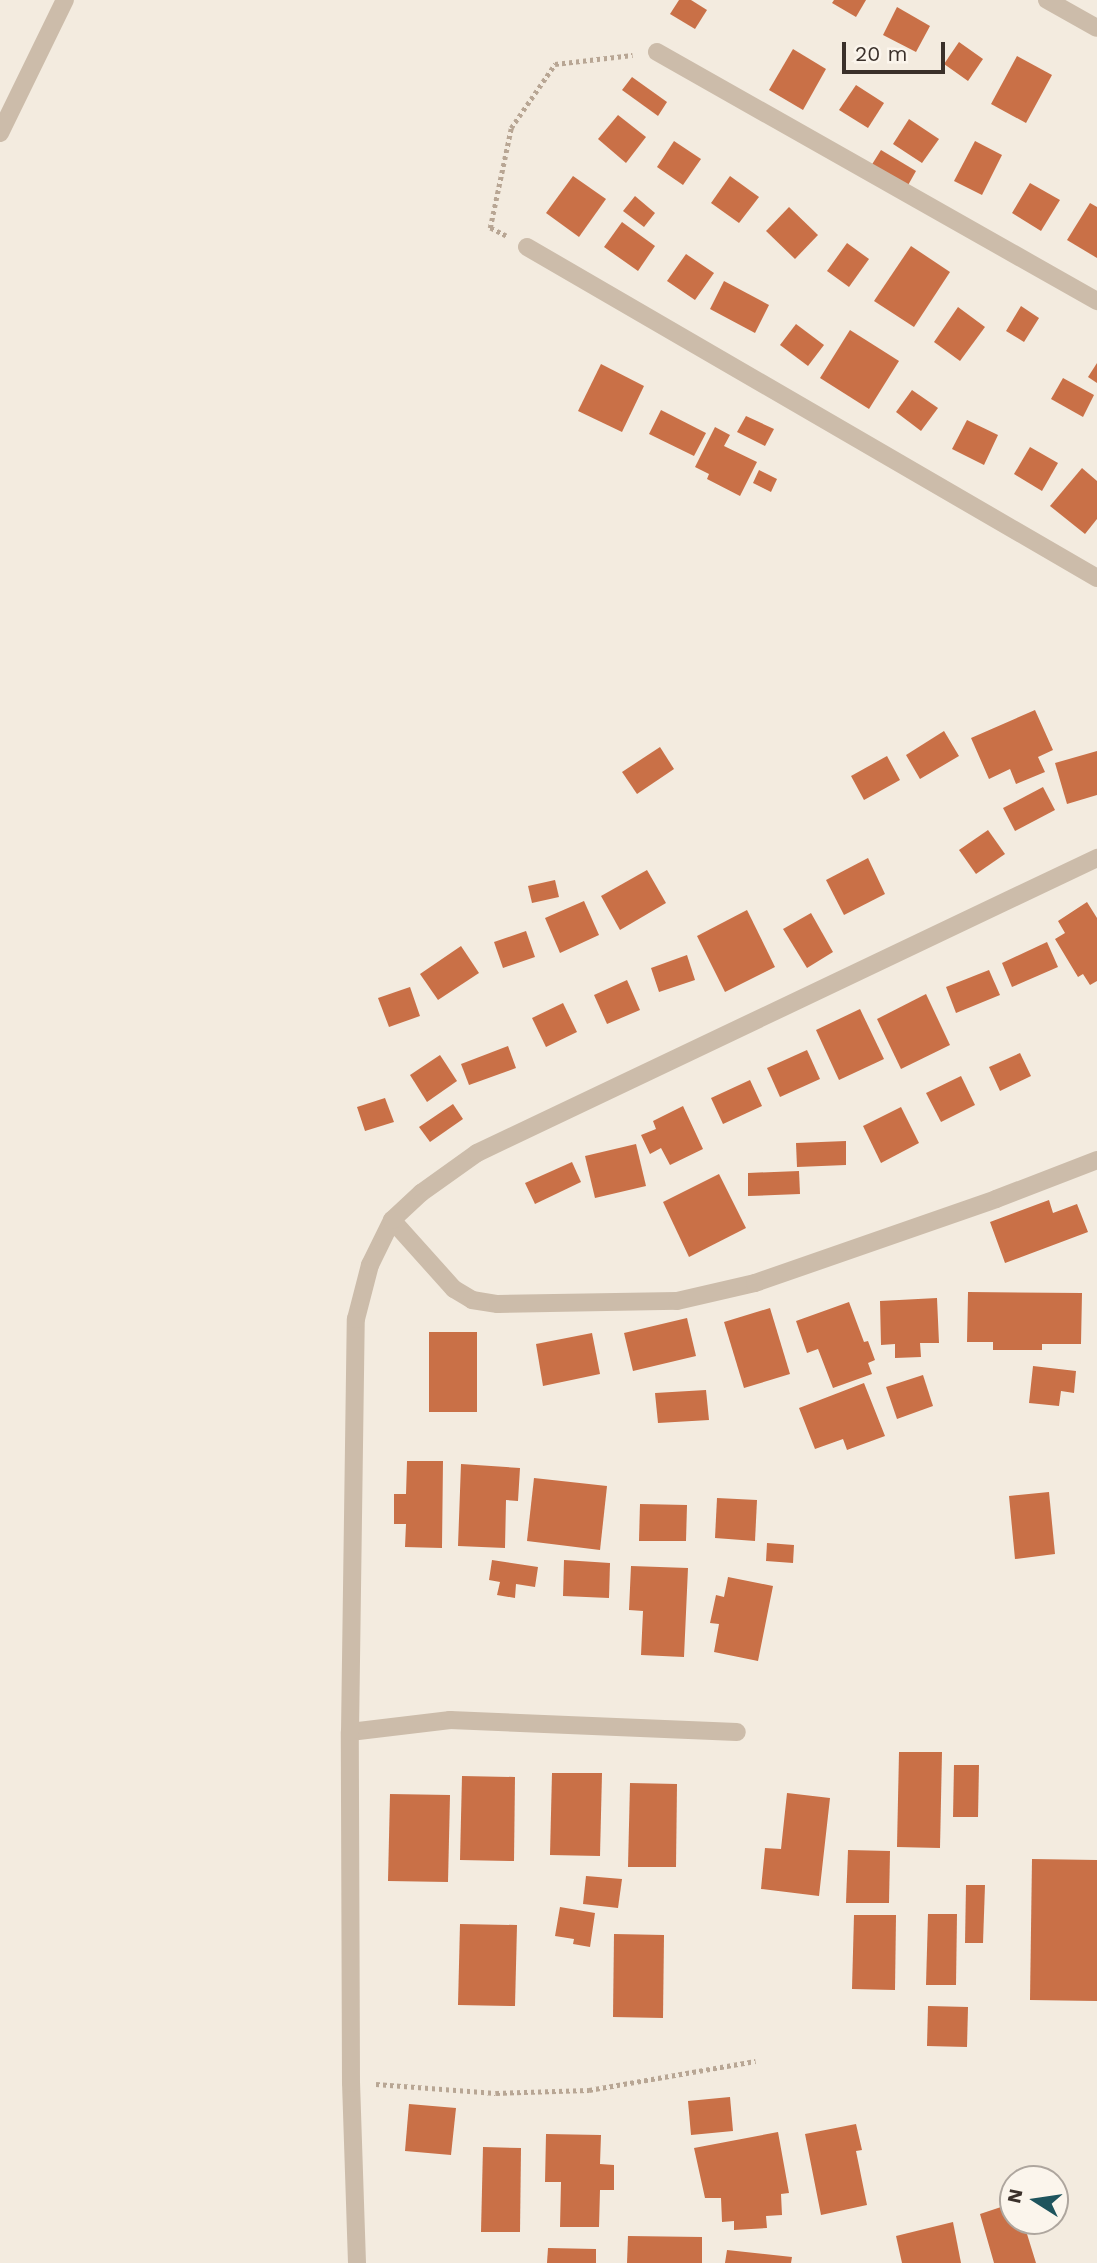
<!DOCTYPE html>
<html>
<head>
<meta charset="utf-8">
<style>
	body { margin:0 }
	#map { position:relative; width:1097px; height:2263px; overflow:hidden; background:#f3ebdf; font-family:"Work Sans",sans-serif }
	div>[style] { position:absolute }
	[style*='--x'] { left:calc(var(--x)*1px); top:calc(var(--y)*1px); width:calc(var(--w)*1px); rotate:calc(var(--a)*1deg) }
	.building>* { inset:0; background:#c97047 }
	.path>* { height:4.5px; margin-top:-2.25px; transform-origin:0; background:repeating-linear-gradient(90deg,#b8a694 0 3.5px,transparent 0 7px) }
	.service>* { height:18px; margin:-9px; padding:0 9px; transform-origin:9px; border-radius:9px; background:#ccbcaa }
	.minor>* { height:18px; margin:-9px; padding:0 9px; transform-origin:9px; border-radius:9px; background:#ccbcaa }
	span { translate:-50% -50%; white-space:nowrap; text-align:center; line-height:1.15; -webkit-text-stroke:6px #fbf5ec; paint-order:stroke }
	.north { position:absolute; left:999px; top:2165px; width:70px; height:70px; box-sizing:border-box; background:#fbf5ec; border:2px solid #aea69e; border-radius:50%; rotate:282deg; font-size:19px; font-weight:700; line-height:28px; text-align:center; color:#3a302a }
	.north::after { content:''; display:block; margin:auto; width:24px; height:32px; background:#1e545d; clip-path:polygon(50% 0,100% 100%,50% 72%,0 100%) }
	.scale { position:absolute; left:842px; top:42px; width:103px; height:32px; box-sizing:border-box; border:4px solid #3a302a; border-top:0; padding-left:9px; font-size:21px; line-height:24px; white-space:nowrap; color:#3a302a; -webkit-text-stroke:5px #fbf5ec; paint-order:stroke }
</style>
</head>
<body>
<div id="map">
	<div class="building">
		<i style="clip-path:polygon(679px 0,691px 0,707px 10px,695px 29px,670px 14px)"></i>
		<i style="clip-path:polygon(834px 0,866px 0,856px 17px,832px 3px)"></i>
		<i style="clip-path:polygon(897px 7px,930px 26px,916px 52px,883px 35px)"></i>
		<i style="clip-path:polygon(959px 42px,983px 59px,968px 81px,944px 64px)"></i>
		<i style="clip-path:polygon(793px 49px,826px 69px,803px 110px,769px 90px)"></i>
		<i style="clip-path:polygon(1017px 56px,1052px 75px,1026px 123px,991px 104px)"></i>
		<i style="clip-path:polygon(632px 77px,667px 102px,658px 116px,622px 90px)"></i>
		<i style="clip-path:polygon(856px 85px,884px 103px,868px 128px,839px 110px)"></i>
		<i style="clip-path:polygon(618px 115px,646px 137px,626px 163px,598px 139px)"></i>
		<i style="clip-path:polygon(909px 119px,939px 139px,922px 163px,893px 144px)"></i>
		<i style="clip-path:polygon(674px 141px,701px 159px,683px 185px,657px 167px)"></i>
		<i style="clip-path:polygon(975px 141px,1002px 155px,982px 195px,954px 181px)"></i>
		<i style="clip-path:polygon(881px 150px,916px 171px,907px 187px,871px 166px)"></i>
		<i style="clip-path:polygon(573px 176px,606px 199px,579px 237px,546px 213px)"></i>
		<i style="clip-path:polygon(730px 176px,759px 197px,739px 223px,711px 203px)"></i>
		<i style="clip-path:polygon(1030px 183px,1060px 200px,1041px 231px,1012px 213px)"></i>
		<i style="clip-path:polygon(635px 196px,655px 213px,644px 227px,623px 211px)"></i>
		<i style="clip-path:polygon(1090px 203px,1097px 207px,1097px 258px,1067px 240px)"></i>
		<i style="clip-path:polygon(789px 207px,818px 235px,795px 259px,766px 231px)"></i>
		<i style="clip-path:polygon(622px 222px,655px 246px,638px 271px,604px 247px)"></i>
		<i style="clip-path:polygon(847px 243px,869px 259px,849px 287px,827px 271px)"></i>
		<i style="clip-path:polygon(911px 246px,950px 272px,914px 327px,874px 301px)"></i>
		<i style="clip-path:polygon(686px 254px,714px 273px,695px 300px,667px 281px)"></i>
		<i style="clip-path:polygon(724px 281px,769px 305px,755px 333px,710px 309px)"></i>
		<i style="clip-path:polygon(1021px 306px,1039px 318px,1024px 342px,1006px 331px)"></i>
		<i style="clip-path:polygon(958px 307px,985px 327px,960px 361px,934px 342px)"></i>
		<i style="clip-path:polygon(796px 324px,824px 345px,808px 366px,780px 345px)"></i>
		<i style="clip-path:polygon(850px 330px,899px 361px,869px 409px,820px 378px)"></i>
		<i style="clip-path:polygon(1097px 363px,1097px 383px,1088px 377px)"></i>
		<i style="clip-path:polygon(601px 364px,644px 386px,622px 432px,578px 411px)"></i>
		<i style="clip-path:polygon(1063px 378px,1094px 395px,1083px 417px,1051px 399px)"></i>
		<i style="clip-path:polygon(912px 390px,938px 408px,921px 431px,896px 412px)"></i>
		<i style="clip-path:polygon(661px 410px,706px 433px,694px 456px,649px 434px)"></i>
		<i style="clip-path:polygon(746px 416px,774px 429px,765px 446px,737px 432px)"></i>
		<i style="clip-path:polygon(967px 420px,998px 435px,984px 465px,952px 449px)"></i>
		<i style="clip-path:polygon(715px 427px,730px 435px,724px 446px,757px 462px,740px 496px,707px 479px,709px 474px,695px 467px)"></i>
		<i style="clip-path:polygon(1030px 447px,1058px 463px,1042px 491px,1014px 474px)"></i>
		<i style="clip-path:polygon(1082px 468px,1097px 481px,1097px 519px,1085px 534px,1050px 506px)"></i>
		<i style="clip-path:polygon(759px 470px,777px 479px,771px 492px,753px 483px)"></i>
		<i style="clip-path:polygon(1035px 710px,1053px 750px,1038px 757px,1045px 772px,1016px 784px,1010px 769px,989px 779px,971px 738px)"></i>
		<i style="clip-path:polygon(944px 731px,959px 756px,920px 779px,906px 755px)"></i>
		<i style="clip-path:polygon(660px 747px,674px 769px,637px 794px,622px 772px)"></i>
		<i style="clip-path:polygon(1097px 751px,1097px 795px,1067px 804px,1055px 763px)"></i>
		<i style="clip-path:polygon(887px 756px,900px 780px,864px 800px,851px 776px)"></i>
		<i style="clip-path:polygon(1043px 787px,1055px 810px,1015px 831px,1003px 808px)"></i>
		<i style="clip-path:polygon(988px 830px,1005px 854px,976px 874px,959px 850px)"></i>
		<i style="clip-path:polygon(868px 858px,885px 894px,844px 915px,826px 880px)"></i>
		<i style="clip-path:polygon(647px 870px,666px 903px,620px 930px,601px 896px)"></i>
		<i style="clip-path:polygon(555px 880px,559px 897px,532px 903px,528px 886px)"></i>
		<i style="clip-path:polygon(584px 901px,599px 935px,560px 953px,545px 918px)"></i>
		<i style="clip-path:polygon(1087px 902px,1097px 918px,1097px 981px,1090px 985px,1083px 974px,1078px 977px,1055px 939px,1065px 933px,1058px 921px)"></i>
		<i style="clip-path:polygon(747px 910px,775px 967px,725px 992px,697px 936px)"></i>
		<i style="clip-path:polygon(811px 913px,833px 952px,807px 968px,783px 929px)"></i>
		<i style="clip-path:polygon(526px 931px,535px 957px,503px 968px,494px 942px)"></i>
		<i style="clip-path:polygon(1047px 942px,1058px 967px,1012px 987px,1002px 963px)"></i>
		<i style="clip-path:polygon(461px 946px,479px 973px,438px 1000px,420px 974px)"></i>
		<i style="clip-path:polygon(687px 955px,695px 980px,659px 992px,651px 968px)"></i>
		<i style="clip-path:polygon(989px 970px,1000px 995px,956px 1013px,946px 987px)"></i>
		<i style="clip-path:polygon(627px 980px,640px 1010px,607px 1024px,594px 995px)"></i>
		<i style="clip-path:polygon(410px 987px,420px 1016px,389px 1027px,378px 998px)"></i>
		<i style="clip-path:polygon(926px 994px,950px 1045px,901px 1069px,877px 1019px)"></i>
		<i style="clip-path:polygon(563px 1003px,577px 1032px,546px 1047px,532px 1018px)"></i>
		<i style="clip-path:polygon(860px 1009px,884px 1059px,839px 1080px,816px 1030px)"></i>
		<i style="clip-path:polygon(508px 1046px,516px 1068px,469px 1085px,461px 1064px)"></i>
		<i style="clip-path:polygon(807px 1050px,820px 1079px,780px 1097px,767px 1068px)"></i>
		<i style="clip-path:polygon(1020px 1053px,1031px 1076px,1000px 1091px,989px 1067px)"></i>
		<i style="clip-path:polygon(440px 1055px,457px 1081px,427px 1102px,410px 1075px)"></i>
		<i style="clip-path:polygon(961px 1076px,975px 1105px,941px 1122px,926px 1093px)"></i>
		<i style="clip-path:polygon(750px 1080px,762px 1106px,723px 1124px,711px 1098px)"></i>
		<i style="clip-path:polygon(385px 1098px,394px 1122px,365px 1131px,357px 1107px)"></i>
		<i style="clip-path:polygon(453px 1104px,463px 1119px,430px 1142px,419px 1127px)"></i>
		<i style="clip-path:polygon(683px 1106px,703px 1149px,670px 1165px,661px 1148px,650px 1154px,641px 1135px,656px 1129px,653px 1121px)"></i>
		<i style="clip-path:polygon(901px 1107px,919px 1143px,881px 1163px,863px 1126px)"></i>
		<i style="clip-path:polygon(846px 1141px,846px 1165px,797px 1167px,796px 1143px)"></i>
		<i style="clip-path:polygon(636px 1144px,646px 1186px,595px 1198px,585px 1156px)"></i>
		<i style="clip-path:polygon(572px 1162px,581px 1182px,535px 1204px,525px 1183px)"></i>
		<i style="clip-path:polygon(799px 1171px,800px 1194px,748px 1196px,748px 1173px)"></i>
		<i style="clip-path:polygon(719px 1174px,746px 1228px,689px 1257px,663px 1202px)"></i>
		<i style="clip-path:polygon(1049px 1200px,1053px 1213px,1077px 1204px,1088px 1232px,1005px 1263px,990px 1222px)"></i>
		<i style="clip-path:polygon(968px 1292px,1082px 1293px,1081px 1344px,1042px 1344px,1042px 1350px,993px 1350px,993px 1342px,967px 1342px)"></i>
		<i style="clip-path:polygon(937px 1298px,939px 1343px,920px 1343px,921px 1357px,895px 1358px,895px 1344px,881px 1345px,880px 1301px)"></i>
		<i style="clip-path:polygon(849px 1302px,864px 1342px,868px 1341px,875px 1360px,868px 1363px,872px 1374px,833px 1388px,818px 1349px,807px 1353px,796px 1321px)"></i>
		<i style="clip-path:polygon(770px 1308px,790px 1374px,744px 1388px,724px 1322px)"></i>
		<i style="clip-path:polygon(687px 1318px,696px 1356px,633px 1371px,624px 1333px)"></i>
		<i style="clip-path:polygon(429px 1332px,477px 1332px,477px 1412px,429px 1412px)"></i>
		<i style="clip-path:polygon(592px 1333px,600px 1374px,543px 1386px,536px 1344px)"></i>
		<i style="clip-path:polygon(1033px 1366px,1076px 1371px,1074px 1393px,1061px 1391px,1059px 1406px,1029px 1403px)"></i>
		<i style="clip-path:polygon(923px 1375px,933px 1406px,897px 1419px,886px 1387px)"></i>
		<i style="clip-path:polygon(864px 1383px,885px 1436px,847px 1450px,843px 1439px,815px 1449px,799px 1408px)"></i>
		<i style="clip-path:polygon(706px 1390px,709px 1420px,658px 1423px,655px 1393px)"></i>
		<i style="clip-path:polygon(407px 1461px,443px 1461px,442px 1548px,405px 1547px,406px 1524px,394px 1524px,394px 1494px,406px 1494px)"></i>
		<i style="clip-path:polygon(461px 1464px,520px 1468px,518px 1501px,506px 1500px,505px 1548px,458px 1546px)"></i>
		<i style="clip-path:polygon(534px 1478px,607px 1486px,600px 1550px,527px 1541px)"></i>
		<i style="clip-path:polygon(1049px 1492px,1055px 1554px,1015px 1559px,1009px 1496px)"></i>
		<i style="clip-path:polygon(717px 1498px,757px 1500px,755px 1541px,715px 1538px)"></i>
		<i style="clip-path:polygon(640px 1504px,687px 1505px,686px 1541px,639px 1541px)"></i>
		<i style="clip-path:polygon(767px 1543px,794px 1545px,793px 1563px,766px 1561px)"></i>
		<i style="clip-path:polygon(492px 1560px,538px 1567px,535px 1587px,516px 1584px,515px 1598px,497px 1595px,500px 1582px,489px 1580px)"></i>
		<i style="clip-path:polygon(564px 1560px,610px 1563px,609px 1598px,563px 1596px)"></i>
		<i style="clip-path:polygon(631px 1566px,688px 1568px,684px 1657px,641px 1655px,643px 1611px,629px 1610px)"></i>
		<i style="clip-path:polygon(728px 1577px,773px 1586px,758px 1661px,714px 1652px,719px 1624px,710px 1623px,716px 1595px,724px 1597px)"></i>
		<i style="clip-path:polygon(899px 1752px,942px 1752px,940px 1848px,897px 1847px)"></i>
		<i style="clip-path:polygon(954px 1765px,979px 1765px,978px 1817px,953px 1817px)"></i>
		<i style="clip-path:polygon(552px 1773px,602px 1773px,600px 1856px,550px 1855px)"></i>
		<i style="clip-path:polygon(462px 1776px,515px 1777px,514px 1861px,460px 1860px)"></i>
		<i style="clip-path:polygon(630px 1783px,677px 1784px,676px 1867px,628px 1867px)"></i>
		<i style="clip-path:polygon(787px 1793px,830px 1798px,819px 1896px,761px 1889px,765px 1848px,781px 1849px)"></i>
		<i style="clip-path:polygon(390px 1794px,450px 1795px,448px 1882px,388px 1881px)"></i>
		<i style="clip-path:polygon(848px 1850px,890px 1851px,889px 1903px,846px 1903px)"></i>
		<i style="clip-path:polygon(1032px 1859px,1097px 1860px,1097px 2001px,1030px 2000px)"></i>
		<i style="clip-path:polygon(586px 1876px,622px 1879px,618px 1908px,583px 1904px)"></i>
		<i style="clip-path:polygon(966px 1885px,985px 1885px,983px 1943px,965px 1943px)"></i>
		<i style="clip-path:polygon(560px 1907px,595px 1913px,590px 1947px,573px 1944px,574px 1939px,555px 1936px)"></i>
		<i style="clip-path:polygon(928px 1914px,957px 1914px,956px 1985px,926px 1985px)"></i>
		<i style="clip-path:polygon(854px 1915px,896px 1915px,895px 1990px,852px 1989px)"></i>
		<i style="clip-path:polygon(460px 1924px,517px 1925px,515px 2006px,458px 2005px)"></i>
		<i style="clip-path:polygon(614px 1934px,664px 1935px,663px 2018px,613px 2017px)"></i>
		<i style="clip-path:polygon(928px 2006px,968px 2007px,967px 2047px,927px 2046px)"></i>
		<i style="clip-path:polygon(730px 2097px,733px 2131px,691px 2135px,688px 2101px)"></i>
		<i style="clip-path:polygon(409px 2104px,456px 2108px,451px 2155px,405px 2151px)"></i>
		<i style="clip-path:polygon(856px 2124px,862px 2150px,856px 2151px,867px 2205px,821px 2215px,805px 2134px)"></i>
		<i style="clip-path:polygon(778px 2132px,789px 2193px,781px 2194px,782px 2215px,766px 2216px,767px 2228px,734px 2230px,734px 2221px,722px 2222px,721px 2198px,705px 2198px,694px 2148px)"></i>
		<i style="clip-path:polygon(546px 2134px,601px 2135px,600px 2164px,614px 2165px,614px 2190px,600px 2190px,599px 2227px,560px 2227px,561px 2182px,545px 2182px)"></i>
		<i style="clip-path:polygon(483px 2147px,521px 2148px,520px 2232px,481px 2232px)"></i>
		<i style="clip-path:polygon(1013px 2203px,1013px 2221px,1023px 2221px,1036px 2263px,994px 2263px,980px 2214px)"></i>
		<i style="clip-path:polygon(953px 2222px,961px 2263px,902px 2263px,896px 2236px)"></i>
		<i style="clip-path:polygon(628px 2236px,702px 2237px,702px 2263px,627px 2263px)"></i>
		<i style="clip-path:polygon(548px 2248px,596px 2249px,596px 2263px,547px 2263px)"></i>
		<i style="clip-path:polygon(727px 2250px,792px 2257px,791px 2263px,725px 2263px)"></i>
	</div>
	<div class="path">
		<i style="--x:506;--y:236;--w:18;--a:-153"></i>
		<i style="--x:490;--y:228;--w:102;--a:-78.1"></i>
		<i style="--x:511;--y:128;--w:78;--a:-55.5"></i>
		<i style="--x:555;--y:64;--w:78;--a:-6.7"></i>
		<i style="--x:376;--y:2084;--w:120;--a:4.3"></i>
		<i style="--x:496;--y:2093;--w:93;--a:-1.8"></i>
		<i style="--x:589;--y:2090;--w:169;--a:-9.9"></i>
	</div>
	<div class="service">
		<i style="--x:0;--y:133;--w:148;--a:-64"></i>
	</div>
	<div class="minor">
		<i style="--x:1047;--y:0;--w:57;--a:29.2"></i>
		<i style="--x:657;--y:52;--w:506;--a:29.51"></i>
		<i style="--x:527;--y:247;--w:659;--a:30.14"></i>
		<i style="--x:392;--y:1220;--w:93;--a:48.1"></i>
		<i style="--x:454;--y:1289;--w:21;--a:31"></i>
		<i style="--x:472;--y:1300;--w:26;--a:9"></i>
		<i style="--x:498;--y:1304;--w:179;--a:-1"></i>
		<i style="--x:677;--y:1301;--w:80;--a:-13"></i>
		<i style="--x:755;--y:1283;--w:255;--a:-19.2"></i>
		<i style="--x:996;--y:1199;--w:108;--a:-21.1"></i>
		<i style="--x:350;--y:1732;--w:101;--a:-6.8"></i>
		<i style="--x:450;--y:1720;--w:287;--a:2.4"></i>
		<i style="--x:357;--y:2263;--w:180;--a:-91.9"></i>
		<i style="--x:351;--y:2083;--w:351;--a:-90.2"></i>
		<i style="--x:350;--y:1732;--w:413;--a:-89.2"></i>
		<i style="--x:356;--y:1319;--w:56;--a:-75.5"></i>
		<i style="--x:370;--y:1265;--w:50;--a:-63.9"></i>
		<i style="--x:392;--y:1220;--w:40;--a:-43"></i>
		<i style="--x:421;--y:1193;--w:69;--a:-35.5"></i>
		<i style="--x:477;--y:1153;--w:687;--a:-25.45"></i>
	</div>
	<div class="north">N</div>
	<div class="scale">20 m</div>
</div>
</body>
</html>
